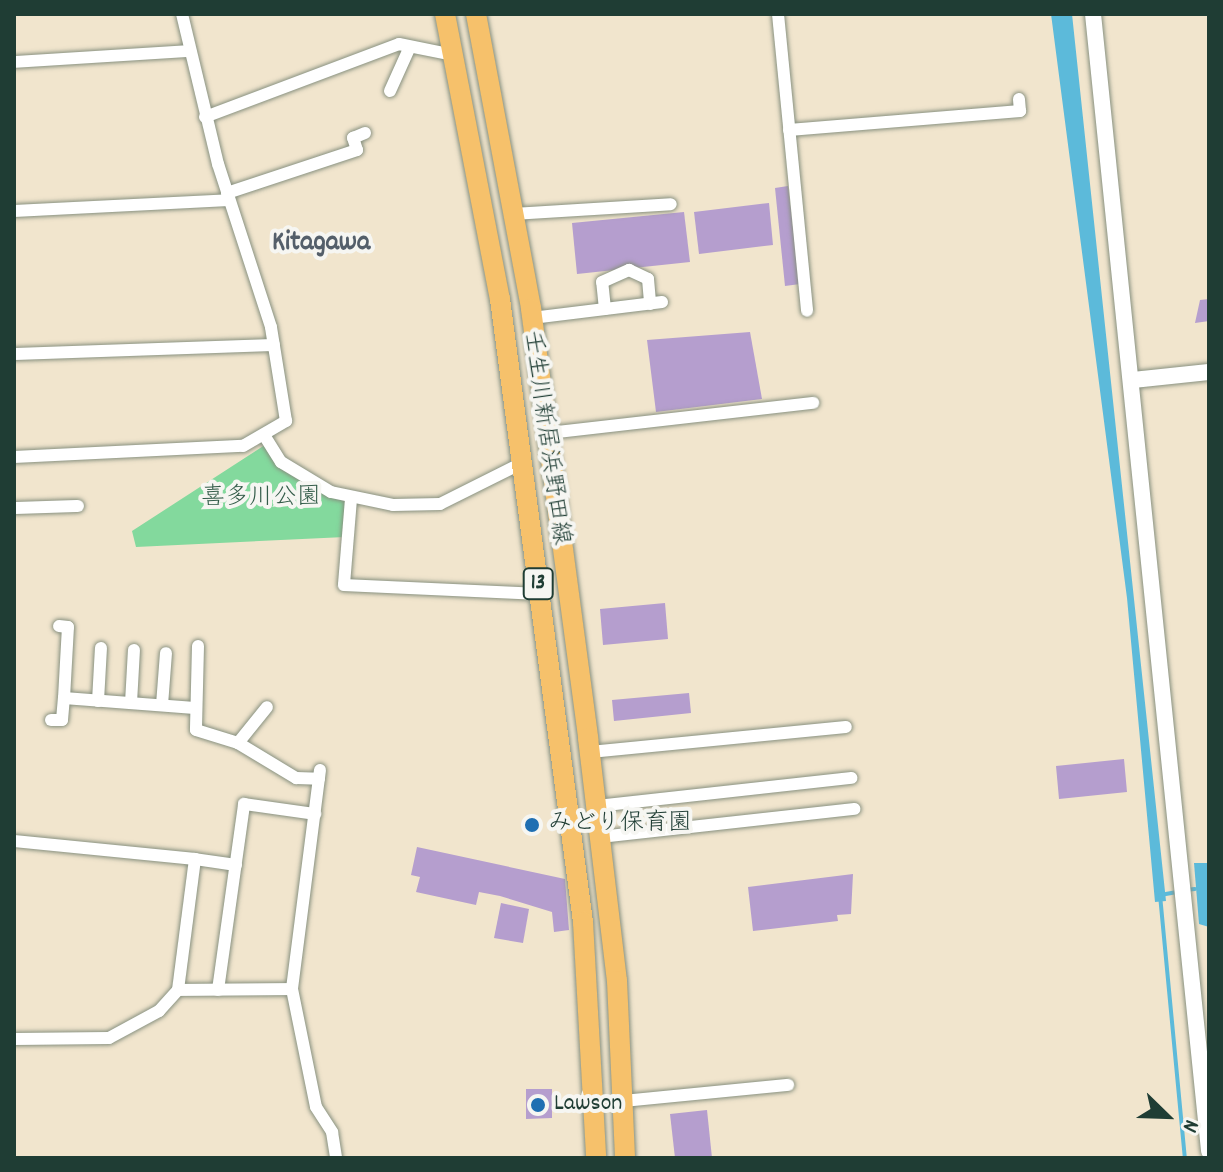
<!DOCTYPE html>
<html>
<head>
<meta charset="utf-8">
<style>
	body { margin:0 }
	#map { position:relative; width:1223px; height:1172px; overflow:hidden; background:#f1e5cd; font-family:Dekko,"Klee One",sans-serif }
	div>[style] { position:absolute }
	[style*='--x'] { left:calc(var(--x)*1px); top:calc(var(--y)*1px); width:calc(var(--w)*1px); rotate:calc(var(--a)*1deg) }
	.green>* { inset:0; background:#83d99d }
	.water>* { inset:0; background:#5cbada }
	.stream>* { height:4px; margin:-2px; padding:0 2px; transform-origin:2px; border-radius:2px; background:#5cbada }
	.building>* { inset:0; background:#b59ece }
	.roads { filter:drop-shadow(0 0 2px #889180) drop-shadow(0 0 2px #889180) }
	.minor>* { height:12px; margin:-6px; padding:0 6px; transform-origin:6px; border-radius:6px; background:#fff }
	.tertiary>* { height:16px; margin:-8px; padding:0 8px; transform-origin:8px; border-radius:8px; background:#fff }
	.primary>* { height:20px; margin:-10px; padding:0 10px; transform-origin:10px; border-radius:10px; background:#f6c16b }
	.dots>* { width:22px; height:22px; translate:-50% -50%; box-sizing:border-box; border:4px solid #f6f6f2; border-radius:50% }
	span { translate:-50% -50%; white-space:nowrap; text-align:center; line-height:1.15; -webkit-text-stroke:8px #f6f6f2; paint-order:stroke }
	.shield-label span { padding:2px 6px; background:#f6f6f2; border:2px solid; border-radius:6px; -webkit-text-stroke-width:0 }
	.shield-label { font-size:22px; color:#1f3d34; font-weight:700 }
	.street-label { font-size:24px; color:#1f3d34 }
	.park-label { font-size:24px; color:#335c49 }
	.poi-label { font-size:24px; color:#1f3d34 }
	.left { translate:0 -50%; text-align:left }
	.quarter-label { font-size:28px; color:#545f6a; font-weight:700 }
	.frame { position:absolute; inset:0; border:16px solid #1f3d34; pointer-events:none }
	.north { position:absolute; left:1127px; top:1076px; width:80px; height:80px; -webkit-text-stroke:6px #f6f6f2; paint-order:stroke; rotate:113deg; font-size:22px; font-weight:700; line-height:32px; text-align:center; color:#1f3d34 }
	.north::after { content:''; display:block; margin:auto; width:28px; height:36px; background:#1f3d34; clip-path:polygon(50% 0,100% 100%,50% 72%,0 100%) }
</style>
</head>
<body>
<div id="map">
	<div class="green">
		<i style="clip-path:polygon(268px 443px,281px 462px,351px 499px,345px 537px,136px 547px,132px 531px)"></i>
	</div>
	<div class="water">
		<i style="clip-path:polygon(1051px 14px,1072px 14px,1166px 901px,1155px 902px,1127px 598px)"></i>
		<i style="clip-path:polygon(1194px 863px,1209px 863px,1209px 927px,1199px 924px)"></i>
	</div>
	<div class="stream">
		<i style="--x:1185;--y:890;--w:10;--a:-6"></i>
		<i style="--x:1177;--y:892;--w:17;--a:170"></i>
		<i style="--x:1160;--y:895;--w:264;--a:84.6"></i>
	</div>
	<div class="building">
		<i style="clip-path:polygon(788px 186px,800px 284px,785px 286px,775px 188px)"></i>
		<i style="clip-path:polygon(769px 203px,773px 245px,699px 254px,694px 212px)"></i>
		<i style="clip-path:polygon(684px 212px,690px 262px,577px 274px,572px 223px)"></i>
		<i style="clip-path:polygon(1209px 299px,1209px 321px,1195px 323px,1200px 300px)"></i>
		<i style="clip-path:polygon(750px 332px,762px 399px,656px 412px,647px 340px)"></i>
		<i style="clip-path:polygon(665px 603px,668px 639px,603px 645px,600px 609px)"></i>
		<i style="clip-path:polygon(689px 693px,691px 713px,614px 721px,612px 700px)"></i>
		<i style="clip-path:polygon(1124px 759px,1127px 792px,1059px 799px,1056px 766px)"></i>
		<i style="clip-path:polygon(417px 847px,565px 879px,569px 930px,554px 932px,552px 912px,500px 896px,479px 892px,476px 905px,416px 892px,420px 877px,411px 875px)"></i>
		<i style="clip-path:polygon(853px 874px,851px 914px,837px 915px,838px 921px,753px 931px,748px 887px)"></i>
		<i style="clip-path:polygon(501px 903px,529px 909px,523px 943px,494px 938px)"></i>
		<i style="clip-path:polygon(526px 1089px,552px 1089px,552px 1118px,526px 1119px)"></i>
		<i style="clip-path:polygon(707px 1110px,712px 1158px,675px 1158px,670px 1114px)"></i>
	</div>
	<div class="roads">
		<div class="minor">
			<i style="--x:778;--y:14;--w:298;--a:84.4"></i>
			<i style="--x:14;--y:62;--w:175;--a:-3.6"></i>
			<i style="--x:390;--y:91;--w:46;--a:-65.7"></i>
			<i style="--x:205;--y:117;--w:207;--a:-20.6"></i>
			<i style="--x:399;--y:44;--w:55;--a:11.5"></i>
			<i style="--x:789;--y:130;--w:232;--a:-4.7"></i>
			<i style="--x:1020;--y:111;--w:12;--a:-95"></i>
			<i style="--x:227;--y:193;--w:137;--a:-18.3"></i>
			<i style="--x:357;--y:150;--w:13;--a:-108"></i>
			<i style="--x:353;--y:138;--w:13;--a:-23"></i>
			<i style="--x:14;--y:211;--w:215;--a:-2.9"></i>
			<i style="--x:514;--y:214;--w:157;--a:-3.6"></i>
			<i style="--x:605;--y:309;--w:27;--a:-96"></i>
			<i style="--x:602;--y:282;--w:30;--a:-24"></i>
			<i style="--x:629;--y:270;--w:21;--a:25"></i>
			<i style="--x:648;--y:279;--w:25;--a:85"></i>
			<i style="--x:532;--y:318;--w:131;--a:-7"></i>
			<i style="--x:14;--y:354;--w:260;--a:-2"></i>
			<i style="--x:548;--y:433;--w:267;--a:-6.5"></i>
			<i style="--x:264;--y:435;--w:32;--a:58"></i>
			<i style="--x:281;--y:462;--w:58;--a:31"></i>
			<i style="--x:331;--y:492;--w:63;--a:11.8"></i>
			<i style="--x:393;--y:505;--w:47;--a:-1.2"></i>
			<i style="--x:440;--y:504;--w:92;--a:-26.6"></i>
			<i style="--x:14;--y:457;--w:229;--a:-2.8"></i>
			<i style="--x:243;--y:446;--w:50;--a:-30.2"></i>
			<i style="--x:286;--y:421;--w:95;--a:-99.1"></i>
			<i style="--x:271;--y:327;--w:171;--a:-108"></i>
			<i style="--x:218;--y:164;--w:154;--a:-103.5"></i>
			<i style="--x:351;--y:499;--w:86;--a:94.7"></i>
			<i style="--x:344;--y:585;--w:196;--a:2.6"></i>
			<i style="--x:14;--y:508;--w:64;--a:-1.8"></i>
			<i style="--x:198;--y:646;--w:84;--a:91.4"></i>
			<i style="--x:196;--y:730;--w:44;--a:17.2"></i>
			<i style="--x:238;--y:743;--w:68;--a:31.1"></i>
			<i style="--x:296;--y:778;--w:23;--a:2"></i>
			<i style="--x:64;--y:698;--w:131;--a:4.4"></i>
			<i style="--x:98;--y:701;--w:53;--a:-86.8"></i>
			<i style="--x:131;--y:703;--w:53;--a:-86.8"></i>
			<i style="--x:162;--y:705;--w:52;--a:-85.6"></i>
			<i style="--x:51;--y:720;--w:11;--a:0"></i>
			<i style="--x:62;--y:720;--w:22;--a:-85"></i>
			<i style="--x:64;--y:698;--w:71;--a:-86.8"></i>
			<i style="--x:68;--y:627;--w:9;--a:-174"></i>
			<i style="--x:238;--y:743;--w:46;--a:-51.1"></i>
			<i style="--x:590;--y:752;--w:257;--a:-5.6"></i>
			<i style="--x:320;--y:770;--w:221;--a:97.3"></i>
			<i style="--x:292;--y:989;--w:120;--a:78.5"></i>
			<i style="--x:316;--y:1107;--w:30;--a:57"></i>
			<i style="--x:332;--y:1132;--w:26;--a:81"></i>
			<i style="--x:597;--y:806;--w:256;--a:-6.3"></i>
			<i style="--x:600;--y:837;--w:256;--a:-6.3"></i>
			<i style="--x:14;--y:841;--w:182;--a:5.7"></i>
			<i style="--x:236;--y:865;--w:41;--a:-171.7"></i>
			<i style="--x:195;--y:859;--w:132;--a:97.4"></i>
			<i style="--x:178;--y:990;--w:114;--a:-0.5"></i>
			<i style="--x:218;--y:990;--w:188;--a:-82"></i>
			<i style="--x:244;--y:804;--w:72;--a:8"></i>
			<i style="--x:14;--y:1039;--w:95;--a:-0.6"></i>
			<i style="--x:109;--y:1038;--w:57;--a:-28.4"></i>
			<i style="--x:159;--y:1011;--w:28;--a:-48"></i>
			<i style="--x:624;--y:1101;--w:165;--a:-5.6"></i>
		</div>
		<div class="tertiary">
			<i style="--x:1093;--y:14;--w:1143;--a:84.17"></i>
			<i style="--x:1133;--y:380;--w:76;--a:-6"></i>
		</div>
		<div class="primary">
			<i style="--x:445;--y:14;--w:290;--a:79.1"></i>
			<i style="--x:500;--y:299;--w:629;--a:82.41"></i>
			<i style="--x:583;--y:922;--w:236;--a:86.8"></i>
			<i style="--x:476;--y:14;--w:300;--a:79.4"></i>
			<i style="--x:531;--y:309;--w:433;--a:82.4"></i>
			<i style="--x:588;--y:738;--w:245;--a:83.2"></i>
			<i style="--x:617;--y:981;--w:177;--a:87.4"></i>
		</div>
	</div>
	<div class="dots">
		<i style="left:532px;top:825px;background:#1f6fb2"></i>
		<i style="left:538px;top:1105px;background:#1f6fb2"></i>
	</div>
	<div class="shield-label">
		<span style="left:538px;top:584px">13</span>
	</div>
	<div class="street-label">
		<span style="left:545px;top:438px;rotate:82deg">壬生川新居浜野田線</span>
	</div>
	<div class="park-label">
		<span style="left:261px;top:499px">喜多川公園</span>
	</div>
	<div class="poi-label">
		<span class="left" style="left:548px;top:825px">みどり保育園</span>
		<span class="left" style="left:554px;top:1105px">Lawson</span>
	</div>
	<div class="quarter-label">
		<span style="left:321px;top:244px">Kitagawa</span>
	</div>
	<div class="frame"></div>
	<div class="north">N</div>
</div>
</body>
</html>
